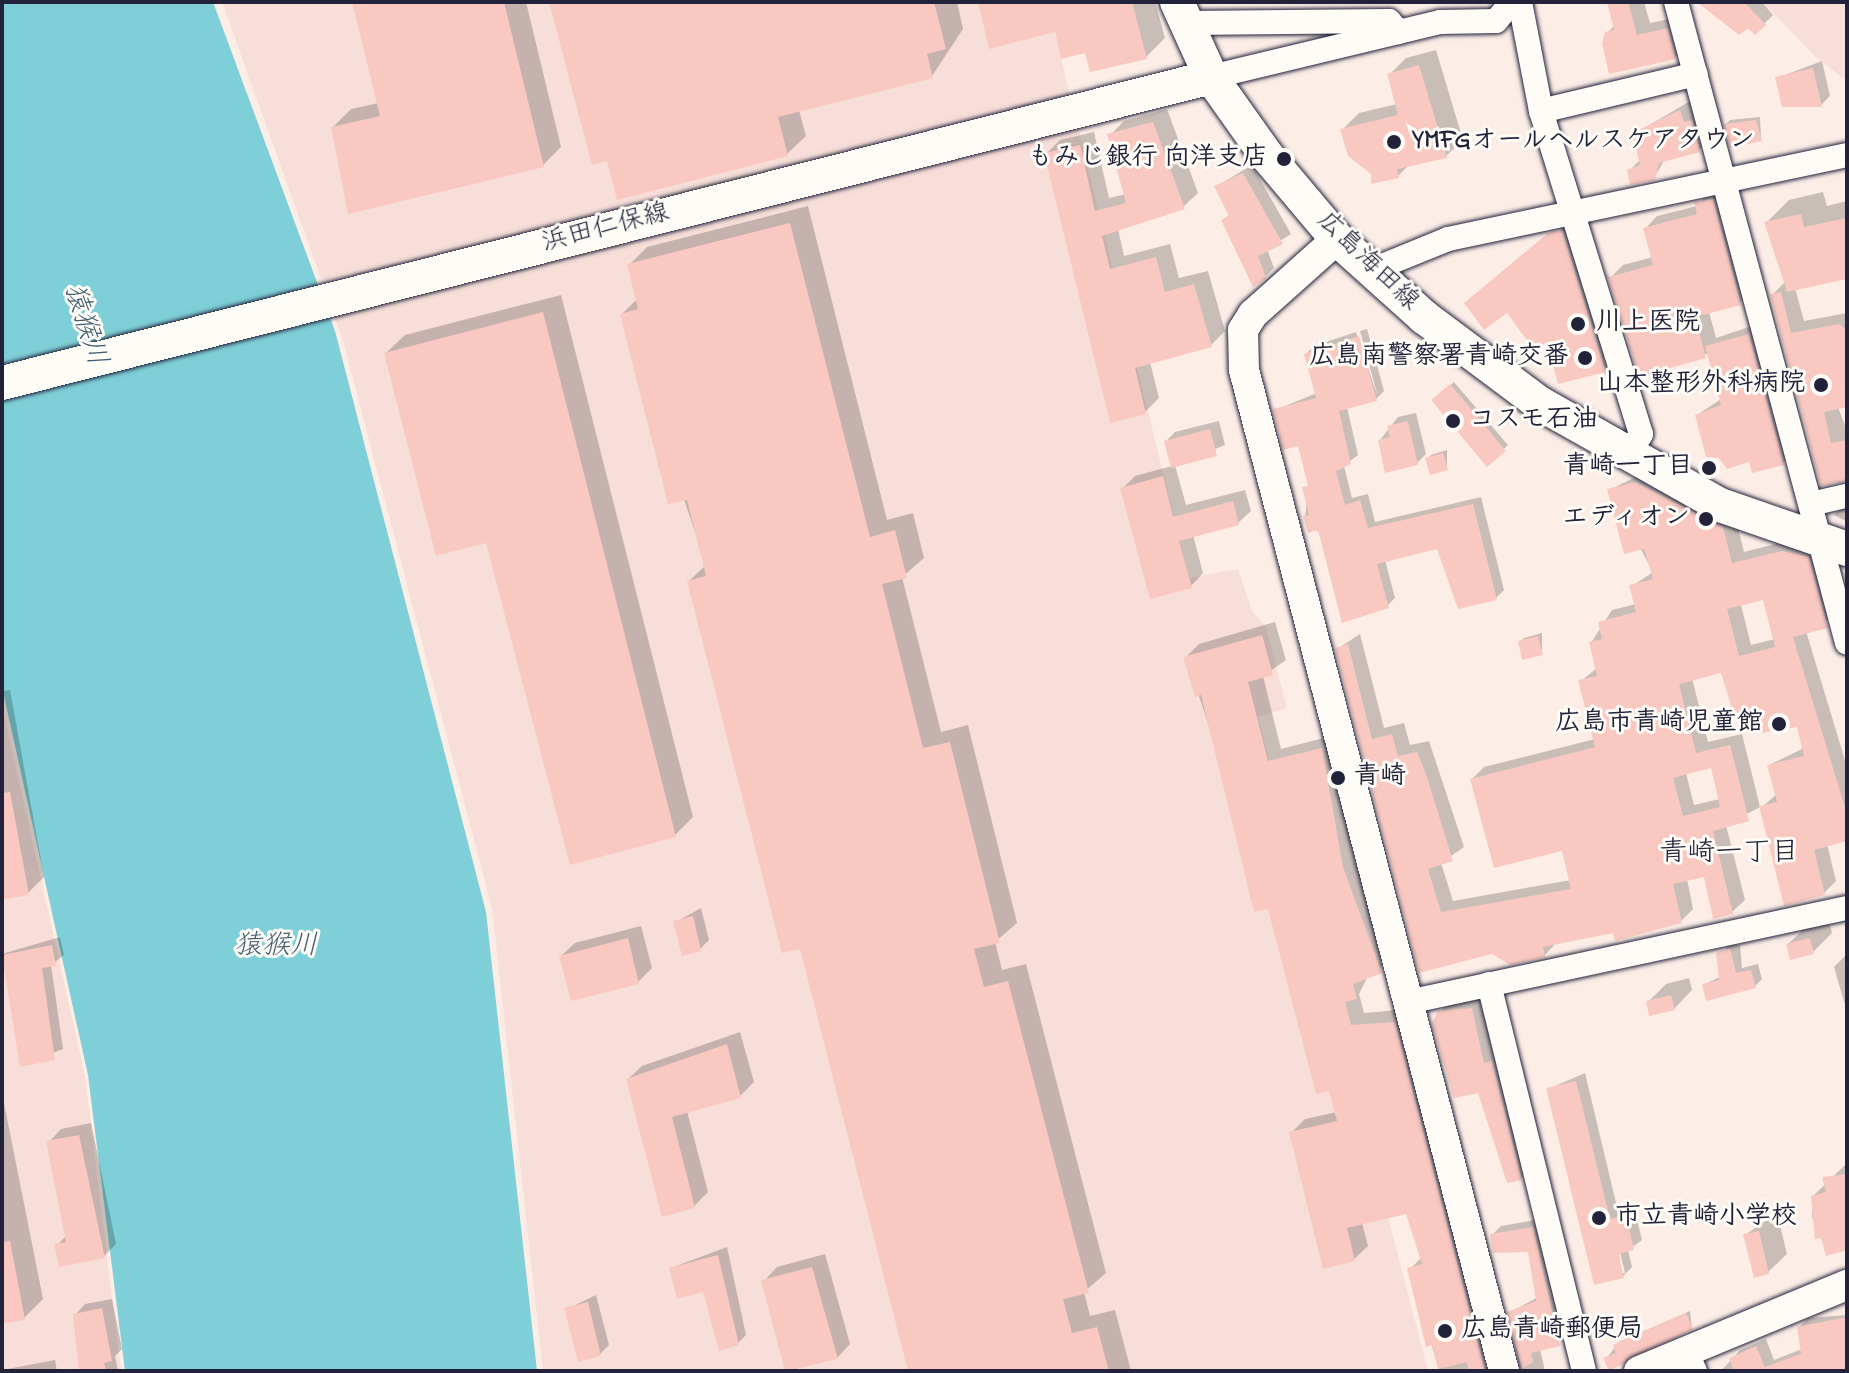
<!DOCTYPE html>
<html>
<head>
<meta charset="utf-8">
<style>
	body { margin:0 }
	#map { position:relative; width:1849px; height:1373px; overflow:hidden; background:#fcede7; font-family:"Indie Flower","Klee One",sans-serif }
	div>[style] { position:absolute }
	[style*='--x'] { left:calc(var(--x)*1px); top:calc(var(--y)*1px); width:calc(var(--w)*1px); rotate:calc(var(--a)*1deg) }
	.built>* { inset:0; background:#f7ded9 }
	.water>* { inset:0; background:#7ecfd7 }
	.shadow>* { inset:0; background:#0003 }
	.building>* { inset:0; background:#f9c9c1 }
	.roads { filter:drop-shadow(0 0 2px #22223b) drop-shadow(0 0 2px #22223b) }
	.minor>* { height:24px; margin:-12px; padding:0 12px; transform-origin:12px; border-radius:12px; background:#fdfcf7 }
	.tertiary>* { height:30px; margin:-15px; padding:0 15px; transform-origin:15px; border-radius:15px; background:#fdfcf7 }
	.secondary>* { height:34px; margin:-17px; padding:0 17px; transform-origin:17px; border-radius:17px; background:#fdfcf7 }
	.dots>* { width:22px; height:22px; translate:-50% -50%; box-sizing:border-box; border:4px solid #fdfcf7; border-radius:50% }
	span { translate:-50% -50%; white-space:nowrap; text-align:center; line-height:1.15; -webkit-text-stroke:6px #fdfcf7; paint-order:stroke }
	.poi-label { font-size:26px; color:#22223b; font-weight:700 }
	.left { translate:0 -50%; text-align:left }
	.right { translate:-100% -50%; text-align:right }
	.street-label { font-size:26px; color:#22223b }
	.water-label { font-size:28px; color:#425f72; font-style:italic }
	.neighbourhood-label { font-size:28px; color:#22223b }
	.frame { position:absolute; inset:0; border:4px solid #22223b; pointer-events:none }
</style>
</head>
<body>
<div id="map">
	<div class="built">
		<i style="clip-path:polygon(222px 2px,1047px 2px,1189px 578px,1238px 569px,1252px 611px,1266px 627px,1287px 708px,1258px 717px,1428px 1371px,543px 1371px,492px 908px,342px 337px)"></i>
		<i style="clip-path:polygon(1762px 2px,1847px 2px,1847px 81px,1816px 57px)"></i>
		<i style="clip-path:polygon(2px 705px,85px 1076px,121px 1371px,2px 1371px)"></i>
	</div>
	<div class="water">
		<i style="clip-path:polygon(2px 2px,213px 2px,335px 331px,486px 912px,537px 1371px,125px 1371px,88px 1075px,2px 687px)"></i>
	</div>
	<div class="shadow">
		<i style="clip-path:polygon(354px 2px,526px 2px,561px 147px,543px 165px,333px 127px,351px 109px,379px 103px)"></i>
		<i style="clip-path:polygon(552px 2px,957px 2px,963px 29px,932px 76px,799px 110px,806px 136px,787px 154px,609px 158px)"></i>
		<i style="clip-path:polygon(980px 2px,1155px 2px,1165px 38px,1146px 57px,1092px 70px,1087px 50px,1057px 30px)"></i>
		<i style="clip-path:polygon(1611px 2px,1644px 2px,1650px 23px,1680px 17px,1688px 44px,1675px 57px,1607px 33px,1615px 25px)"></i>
		<i style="clip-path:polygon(1707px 2px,1762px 2px,1773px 15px,1755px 33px)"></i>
		<i style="clip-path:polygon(1436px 50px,1463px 140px,1446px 156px,1410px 164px,1398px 176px,1342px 130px,1359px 113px,1397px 104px,1389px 75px,1406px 58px)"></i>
		<i style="clip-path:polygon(1822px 61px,1830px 96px,1821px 105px,1777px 78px)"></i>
		<i style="clip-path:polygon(1692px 100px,1711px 138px,1699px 150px,1665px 159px,1654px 178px,1629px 171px,1641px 159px,1634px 134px)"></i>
		<i style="clip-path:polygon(1167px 109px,1198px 193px,1183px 207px,1118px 229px,1124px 256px,1170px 244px,1179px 278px,1208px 271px,1225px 331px,1211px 345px,1150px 362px,1159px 398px,1145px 412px,1046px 154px,1060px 140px,1094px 132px,1109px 198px,1126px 194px,1110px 135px,1124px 121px)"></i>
		<i style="clip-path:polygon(1760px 117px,1761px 139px,1726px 124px,1730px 120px)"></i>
		<i style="clip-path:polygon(1252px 165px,1291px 234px,1267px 249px,1274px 268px,1265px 277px,1223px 220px,1230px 214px,1217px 186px)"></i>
		<i style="clip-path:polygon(1725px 188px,1752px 291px,1740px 303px,1709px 312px,1716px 338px,1761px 323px,1795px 451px,1783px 463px,1719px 455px,1697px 415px,1721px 399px,1709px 353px,1642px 378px,1610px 278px,1623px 265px,1653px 257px,1645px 229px,1657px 216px,1697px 206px,1709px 191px)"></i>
		<i style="clip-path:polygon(1823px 192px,1827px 206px,1847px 201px,1847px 277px,1795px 288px,1804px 321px,1847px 313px,1847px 405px,1838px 407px,1847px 431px,1847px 480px,1822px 484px,1772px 295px,1786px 281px,1766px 223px,1789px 200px)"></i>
		<i style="clip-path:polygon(808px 206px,887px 520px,913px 513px,924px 558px,902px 577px,941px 732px,968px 725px,1017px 923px,995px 942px,1002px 970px,1026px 964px,1106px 1273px,1084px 1292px,1090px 1316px,1115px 1310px,1131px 1371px,910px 1371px,802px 946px,689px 581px,706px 565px,622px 314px,638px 298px,629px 265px,647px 247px)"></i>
		<i style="clip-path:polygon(1575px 220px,1618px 358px,1605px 370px,1479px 291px)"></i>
		<i style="clip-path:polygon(561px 295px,693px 817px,675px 835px,487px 541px,386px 353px,405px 335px)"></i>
		<i style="clip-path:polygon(1367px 329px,1384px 391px,1376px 399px,1347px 407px,1358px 455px,1344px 466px,1352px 498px,1368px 494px,1375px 522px,1481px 497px,1504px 590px,1496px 598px,1439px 547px,1385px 560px,1395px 598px,1387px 606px,1305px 517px,1309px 483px,1300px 444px,1275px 410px,1317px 393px,1306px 354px,1314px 346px,1356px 332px,1378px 397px,1360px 331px)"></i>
		<i style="clip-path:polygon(1454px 382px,1508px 445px,1487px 464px,1433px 400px)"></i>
		<i style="clip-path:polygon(1416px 413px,1426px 454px,1417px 463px,1380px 440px,1398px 417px)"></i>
		<i style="clip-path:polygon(1219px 421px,1225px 445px,1175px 465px,1186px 505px,1245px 490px,1251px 511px,1238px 523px,1193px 535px,1203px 573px,1191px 586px,1123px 488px,1135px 476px,1172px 466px,1166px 441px,1175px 432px)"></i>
		<i style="clip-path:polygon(1447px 450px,1447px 468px,1427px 459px,1431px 455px)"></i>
		<i style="clip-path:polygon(evenodd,1648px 471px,1735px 515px,1744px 552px,1795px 539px,1820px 546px,1839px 614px,1806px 631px,1847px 767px,1847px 839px,1827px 844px,1836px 881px,1824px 893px,1762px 807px,1777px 794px,1769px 765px,1804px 748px,1798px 725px,1757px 713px,1723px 670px,1692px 678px,1708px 742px,1742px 734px,1760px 807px,1726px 825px,1745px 900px,1732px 912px,1705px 875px,1687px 879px,1693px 909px,1681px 921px,1556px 943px,1544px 956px,1492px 952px,1421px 971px,1337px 649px,1360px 634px,1384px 728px,1404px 723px,1410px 745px,1429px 741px,1464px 847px,1441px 863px,1453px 901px,1571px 880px,1563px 849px,1472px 779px,1484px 767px,1595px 739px,1581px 681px,1597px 668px,1591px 643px,1612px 610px,1636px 604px,1632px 586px,1653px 572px,1609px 490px,1648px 471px,1765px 597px,1775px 639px,1751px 645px,1741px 605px,1765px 597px,1648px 471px,1712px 766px,1720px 799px,1694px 805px,1686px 773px,1712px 766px)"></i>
		<i style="clip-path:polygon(1847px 503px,1847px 522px,1834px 515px)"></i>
		<i style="clip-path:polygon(1275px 622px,1286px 660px,1263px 676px,1281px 749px,1335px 735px,1395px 958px,1368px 976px,1359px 994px,1364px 1013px,1408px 1009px,1500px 1371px,1439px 1371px,1410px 1269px,1422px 1257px,1408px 1212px,1362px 1223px,1368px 1246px,1354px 1259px,1291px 1133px,1305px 1119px,1337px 1112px,1186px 657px,1199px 644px)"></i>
		<i style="clip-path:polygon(1542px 633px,1542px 653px,1520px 642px,1524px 638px)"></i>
		<i style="clip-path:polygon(10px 690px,44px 877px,28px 893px,2px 898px,2px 691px)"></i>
		<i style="clip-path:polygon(701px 908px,709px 940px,700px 949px,676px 922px)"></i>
		<i style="clip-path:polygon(1829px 921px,1832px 933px,1813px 952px,1788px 944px,1807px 926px)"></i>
		<i style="clip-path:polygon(641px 926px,652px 968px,638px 982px,561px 956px,575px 943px)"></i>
		<i style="clip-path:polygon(60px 937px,64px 955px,51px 965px,63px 1049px,21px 1065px,2px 954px)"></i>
		<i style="clip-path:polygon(1727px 945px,1740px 945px,1742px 968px,1758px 964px,1762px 979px,1755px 986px,1704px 985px,1721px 976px)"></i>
		<i style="clip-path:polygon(1845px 956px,1847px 956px,1847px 1012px,1834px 967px)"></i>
		<i style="clip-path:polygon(1689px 978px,1692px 990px,1674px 1009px,1648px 1002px,1666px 984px)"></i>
		<i style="clip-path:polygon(1484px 996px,1533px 1166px,1521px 1178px,1440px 1012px,1453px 999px)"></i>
		<i style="clip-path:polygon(740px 1032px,754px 1082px,740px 1096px,687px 1111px,708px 1192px,694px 1206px,628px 1079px,642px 1066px)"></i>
		<i style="clip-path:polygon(evenodd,1585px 1073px,1618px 1211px,1634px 1207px,1642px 1240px,1628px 1250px,1632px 1267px,1623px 1276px,1596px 1283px,1548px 1089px,1585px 1073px,1618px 1244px,1625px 1273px,1621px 1273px,1618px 1244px)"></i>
		<i style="clip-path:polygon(2px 1093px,43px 1299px,24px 1318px,2px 1322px)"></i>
		<i style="clip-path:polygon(91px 1123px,116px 1244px,104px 1256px,57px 1245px,67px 1235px,49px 1142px,61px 1129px)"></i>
		<i style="clip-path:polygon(1847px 1163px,1847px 1247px,1827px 1253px,1812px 1217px,1813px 1196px)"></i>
		<i style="clip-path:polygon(1777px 1213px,1787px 1254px,1768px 1272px,1745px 1235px)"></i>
		<i style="clip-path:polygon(1542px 1219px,1568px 1336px,1540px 1349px,1545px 1371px,1520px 1371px,1509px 1313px,1538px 1297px,1530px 1250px,1492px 1235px,1501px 1226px)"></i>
		<i style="clip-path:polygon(727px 1247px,746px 1335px,738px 1343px,705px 1289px,671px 1268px)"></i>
		<i style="clip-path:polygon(825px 1254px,850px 1344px,837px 1358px,787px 1371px,764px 1281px,777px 1267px)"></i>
		<i style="clip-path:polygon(596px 1295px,609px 1345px,600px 1354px,567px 1309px)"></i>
		<i style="clip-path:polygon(112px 1299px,122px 1349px,115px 1356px,118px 1371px,84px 1371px,75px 1315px,85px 1304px)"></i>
		<i style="clip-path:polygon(1690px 1311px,1692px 1327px,1606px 1359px,1619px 1342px)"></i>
		<i style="clip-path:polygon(1847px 1315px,1847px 1371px,1721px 1371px,1740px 1350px,1766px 1339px,1774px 1360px,1802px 1349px,1799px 1327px,1808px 1318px)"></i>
		<i style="clip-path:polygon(55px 1360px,57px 1371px,2px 1371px,2px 1370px)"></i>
	</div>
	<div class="building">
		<i style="clip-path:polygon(352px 2px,504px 2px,544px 167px,348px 214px,331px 127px,380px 116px)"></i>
		<i style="clip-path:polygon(549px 2px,934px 2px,946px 49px,927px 54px,933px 78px,778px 117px,788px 156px,617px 200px,607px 161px,592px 165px)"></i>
		<i style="clip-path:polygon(978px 2px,1132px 2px,1147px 59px,1090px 72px,1085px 53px,1061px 59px,1055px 32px,989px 49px)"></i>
		<i style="clip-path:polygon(1607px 2px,1628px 2px,1637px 35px,1668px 28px,1676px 59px,1609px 74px,1602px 43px,1605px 32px,1614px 30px)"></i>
		<i style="clip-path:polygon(1697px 2px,1744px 2px,1766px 25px,1755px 35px,1748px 28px,1739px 35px)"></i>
		<i style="clip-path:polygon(1419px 65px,1447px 158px,1397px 169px,1399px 178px,1371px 184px,1371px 174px,1348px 156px,1340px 129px,1398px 115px,1387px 74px)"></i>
		<i style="clip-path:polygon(1813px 68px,1822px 107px,1782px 107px,1775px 77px)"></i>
		<i style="clip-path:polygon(1680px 110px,1684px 122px,1692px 120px,1700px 152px,1659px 163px,1655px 180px,1630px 185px,1627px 170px,1640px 165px,1632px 133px)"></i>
		<i style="clip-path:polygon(1756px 120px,1762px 141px,1730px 148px,1724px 124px)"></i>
		<i style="clip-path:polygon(1153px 122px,1185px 209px,1102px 236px,1110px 269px,1156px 257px,1165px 292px,1194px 284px,1212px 347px,1135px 368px,1146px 414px,1110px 423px,1044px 153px,1080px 145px,1095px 211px,1126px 203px,1107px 134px)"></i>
		<i style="clip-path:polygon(1243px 173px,1283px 244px,1258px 256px,1266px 278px,1253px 287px,1221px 220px,1229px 216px,1214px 186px)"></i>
		<i style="clip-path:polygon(1713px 199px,1741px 305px,1695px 317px,1706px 358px,1645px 375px,1641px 382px,1608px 277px,1653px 265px,1643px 228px,1697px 214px,1694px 202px)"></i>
		<i style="clip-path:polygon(1801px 214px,1804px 227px,1847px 218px,1847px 279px,1787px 292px,1764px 222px)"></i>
		<i style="clip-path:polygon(790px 223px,870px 537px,895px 530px,907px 578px,882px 584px,923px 748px,950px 742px,1000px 943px,974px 949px,984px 987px,1008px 981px,1089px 1293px,1063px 1299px,1072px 1333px,1097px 1327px,1109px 1371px,908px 1371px,800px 949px,782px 953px,687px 581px,706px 576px,687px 500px,668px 504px,620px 314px,638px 309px,627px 264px)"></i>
		<i style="clip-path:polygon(1562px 230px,1606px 372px,1558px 384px,1547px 342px,1534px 350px,1507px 313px,1484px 330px,1464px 303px,1548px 233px)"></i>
		<i style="clip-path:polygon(1781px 292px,1791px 333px,1839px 324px,1847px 330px,1847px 407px,1824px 412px,1831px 443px,1847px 440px,1847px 481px,1821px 486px,1770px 294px)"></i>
		<i style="clip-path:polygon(543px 312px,676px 837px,570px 865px,486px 543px,436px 556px,384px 353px)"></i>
		<i style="clip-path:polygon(1749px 334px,1784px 465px,1752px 473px,1749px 462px,1727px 469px,1718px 457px,1707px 461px,1695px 415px,1721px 405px,1705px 346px)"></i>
		<i style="clip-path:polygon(1359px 336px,1377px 401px,1339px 411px,1351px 464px,1336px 471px,1345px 505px,1360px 500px,1368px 528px,1473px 504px,1497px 600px,1458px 609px,1437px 549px,1377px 564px,1389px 608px,1342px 623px,1318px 530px,1308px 533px,1303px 516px,1309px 515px,1302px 487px,1308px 486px,1298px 446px,1283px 450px,1273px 409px,1316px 398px,1304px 354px)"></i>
		<i style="clip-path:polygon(1450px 384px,1506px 451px,1487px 467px,1431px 400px)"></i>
		<i style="clip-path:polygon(1408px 421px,1418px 465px,1385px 473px,1378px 440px,1390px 437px,1387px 426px)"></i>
		<i style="clip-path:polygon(1210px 429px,1217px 456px,1171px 468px,1164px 441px)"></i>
		<i style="clip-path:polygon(1443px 453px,1448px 470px,1430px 475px,1425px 458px)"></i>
		<i style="clip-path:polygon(1163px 476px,1173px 517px,1233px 501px,1239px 525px,1179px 541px,1192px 588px,1150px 599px,1120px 488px)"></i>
		<i style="clip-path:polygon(evenodd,1635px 482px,1723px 527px,1732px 563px,1782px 551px,1809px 557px,1828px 628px,1793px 637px,1847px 814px,1847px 841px,1814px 850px,1825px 895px,1784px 906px,1759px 806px,1777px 802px,1767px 765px,1804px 756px,1797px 727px,1760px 733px,1756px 716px,1736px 721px,1721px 673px,1679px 684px,1696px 753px,1730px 745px,1737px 772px,1749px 821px,1713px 831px,1733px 914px,1713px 919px,1704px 877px,1673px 884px,1682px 923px,1615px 941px,1613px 933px,1543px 947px,1545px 957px,1510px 965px,1492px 954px,1419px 973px,1335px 648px,1348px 644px,1372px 739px,1392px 734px,1398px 756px,1417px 752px,1426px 774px,1453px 861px,1428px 869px,1441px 912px,1571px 889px,1562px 851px,1494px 868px,1470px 779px,1595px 747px,1578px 680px,1597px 676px,1589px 642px,1602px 639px,1598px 622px,1636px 612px,1629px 585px,1653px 579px,1644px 549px,1624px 554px,1607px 489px,1635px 482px,1763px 600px,1775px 647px,1739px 656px,1727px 609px,1763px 600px,1635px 482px,1711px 768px,1720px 807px,1683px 816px,1673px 778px,1711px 768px)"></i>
		<i style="clip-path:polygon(1262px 635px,1273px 675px,1248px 682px,1268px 761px,1322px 748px,1343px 867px,1382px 973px,1353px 984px,1357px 999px,1345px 1002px,1351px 1025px,1395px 1022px,1485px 1371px,1469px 1371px,1467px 1362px,1438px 1369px,1432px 1345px,1426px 1347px,1407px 1268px,1422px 1264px,1406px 1214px,1347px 1228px,1355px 1261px,1323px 1269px,1289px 1132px,1337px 1121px,1329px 1091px,1316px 1094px,1268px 909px,1254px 912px,1201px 695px,1195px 697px,1183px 657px)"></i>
		<i style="clip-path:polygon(1538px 636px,1543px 655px,1522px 660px,1518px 641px)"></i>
		<i style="clip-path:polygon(10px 792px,29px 895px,2px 900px,2px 793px)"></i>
		<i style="clip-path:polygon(693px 916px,701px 951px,682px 956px,673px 921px)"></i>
		<i style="clip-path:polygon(628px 938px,639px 984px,571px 1001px,559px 956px)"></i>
		<i style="clip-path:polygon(1810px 938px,1814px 954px,1790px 960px,1786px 944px)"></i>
		<i style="clip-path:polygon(52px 945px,56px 966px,42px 968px,55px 1060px,20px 1067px,2px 955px)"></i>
		<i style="clip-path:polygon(1730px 948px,1736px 973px,1751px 970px,1756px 988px,1706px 1001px,1702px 984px,1719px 980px,1716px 953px)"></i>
		<i style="clip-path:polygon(1671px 995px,1675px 1010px,1649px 1016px,1646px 1001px)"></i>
		<i style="clip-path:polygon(1472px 1008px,1484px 1063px,1492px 1061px,1522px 1180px,1507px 1183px,1478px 1093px,1454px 1098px,1440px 1051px,1432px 1023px,1438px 1011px)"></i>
		<i style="clip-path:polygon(727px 1044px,741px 1098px,672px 1117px,695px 1208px,662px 1217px,626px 1079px)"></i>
		<i style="clip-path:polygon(1576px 1081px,1610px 1219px,1626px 1215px,1634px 1250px,1618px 1254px,1624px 1278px,1594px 1285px,1546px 1088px)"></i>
		<i style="clip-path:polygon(79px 1135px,105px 1258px,59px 1267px,54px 1244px,66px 1242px,46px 1141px)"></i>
		<i style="clip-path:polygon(1847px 1174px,1847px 1250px,1826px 1256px,1821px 1238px,1815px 1239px,1811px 1196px,1826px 1192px,1822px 1177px)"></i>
		<i style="clip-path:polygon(1533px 1227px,1560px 1346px,1531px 1353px,1533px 1362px,1522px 1369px,1507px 1312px,1536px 1301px,1528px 1252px,1493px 1253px,1490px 1234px)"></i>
		<i style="clip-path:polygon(1759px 1231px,1769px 1274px,1754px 1278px,1743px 1234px)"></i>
		<i style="clip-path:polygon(10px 1241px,25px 1320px,2px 1324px,2px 1242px)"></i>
		<i style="clip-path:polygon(718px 1255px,739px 1345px,719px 1351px,703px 1292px,677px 1299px,669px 1268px)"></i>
		<i style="clip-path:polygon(812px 1267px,838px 1359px,785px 1371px,761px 1280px)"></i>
		<i style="clip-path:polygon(588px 1302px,601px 1356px,578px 1362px,564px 1308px)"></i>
		<i style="clip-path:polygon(102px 1308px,112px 1361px,104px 1363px,106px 1371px,79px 1371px,73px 1314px)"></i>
		<i style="clip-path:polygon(1686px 1313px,1693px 1329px,1609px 1371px,1603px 1358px,1616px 1353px,1613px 1345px)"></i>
		<i style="clip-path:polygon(1847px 1317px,1847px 1371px,1734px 1371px,1729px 1358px,1756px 1346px,1765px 1367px,1801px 1354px,1797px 1327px)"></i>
	</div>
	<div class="roads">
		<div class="minor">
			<i style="--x:1520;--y:2;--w:111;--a:79.1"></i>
			<i style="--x:1541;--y:111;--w:338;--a:72.8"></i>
			<i style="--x:1641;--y:434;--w:23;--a:121"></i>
			<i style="--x:1676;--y:2;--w:663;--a:75.06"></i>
			<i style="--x:1187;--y:23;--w:202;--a:-0.6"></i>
			<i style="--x:1389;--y:21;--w:15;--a:48"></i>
			<i style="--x:1211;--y:77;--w:236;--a:-13.5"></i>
			<i style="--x:1440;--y:22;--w:56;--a:-1"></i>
			<i style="--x:1496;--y:21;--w:25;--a:-50"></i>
			<i style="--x:1541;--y:111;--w:159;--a:-13.4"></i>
			<i style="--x:1372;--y:270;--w:82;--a:-22.2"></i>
			<i style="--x:1448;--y:239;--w:408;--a:-11.9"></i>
			<i style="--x:1811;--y:504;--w:37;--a:-13"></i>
			<i style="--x:1489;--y:984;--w:398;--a:76.2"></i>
			<i style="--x:1408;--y:1002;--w:449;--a:-12.1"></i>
			<i style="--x:1686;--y:1351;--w:22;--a:66"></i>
		</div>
		<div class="tertiary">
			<i style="--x:1337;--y:239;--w:113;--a:138.2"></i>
			<i style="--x:1253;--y:314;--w:19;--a:122"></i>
			<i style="--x:1243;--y:330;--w:40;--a:88.6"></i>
			<i style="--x:1244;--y:370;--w:1034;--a:75.44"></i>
			<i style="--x:1639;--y:1371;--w:225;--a:-22.5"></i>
		</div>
		<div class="secondary">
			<i style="--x:1177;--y:2;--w:82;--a:65.6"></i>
			<i style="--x:1211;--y:77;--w:97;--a:54.7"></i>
			<i style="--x:1267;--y:156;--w:109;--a:49.9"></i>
			<i style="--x:1337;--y:239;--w:117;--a:41.9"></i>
			<i style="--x:1424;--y:317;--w:144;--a:36.8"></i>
			<i style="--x:1539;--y:403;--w:208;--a:29.4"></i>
			<i style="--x:1720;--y:505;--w:134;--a:19.1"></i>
			<i style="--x:2;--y:383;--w:1247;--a:-14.2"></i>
		</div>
	</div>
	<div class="dots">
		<i style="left:1394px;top:142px;background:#22223b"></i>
		<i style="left:1284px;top:159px;background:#22223b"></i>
		<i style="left:1578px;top:324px;background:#22223b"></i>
		<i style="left:1585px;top:358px;background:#22223b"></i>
		<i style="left:1821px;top:385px;background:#22223b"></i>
		<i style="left:1453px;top:421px;background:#22223b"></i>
		<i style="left:1709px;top:468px;background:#22223b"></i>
		<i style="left:1706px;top:519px;background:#22223b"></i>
		<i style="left:1779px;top:724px;background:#22223b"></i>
		<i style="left:1338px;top:778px;background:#22223b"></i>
		<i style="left:1599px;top:1218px;background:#22223b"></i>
		<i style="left:1445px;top:1331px;background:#22223b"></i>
	</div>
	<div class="poi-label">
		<span class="left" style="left:1412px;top:142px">YMFGオールヘルスケアタウン</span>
		<span class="right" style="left:1268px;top:159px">もみじ銀行 向洋支店</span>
		<span class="left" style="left:1596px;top:324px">川上医院</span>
		<span class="right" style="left:1569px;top:358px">広島南警察署青崎交番</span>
		<span class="right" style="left:1805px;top:385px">山本整形外科病院</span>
		<span class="left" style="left:1469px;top:421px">コスモ石油</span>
		<span class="right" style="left:1693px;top:468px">青崎一丁目</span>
		<span class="right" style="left:1690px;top:519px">エディオン</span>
		<span class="right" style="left:1763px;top:724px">広島市青崎児童館</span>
		<span class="left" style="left:1354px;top:778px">青崎</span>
		<span class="left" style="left:1615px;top:1218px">市立青崎小学校</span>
		<span class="left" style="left:1461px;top:1331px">広島青崎郵便局</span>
	</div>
	<div class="street-label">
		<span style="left:606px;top:229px;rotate:-14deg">浜田仁保線</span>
		<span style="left:1367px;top:262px;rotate:44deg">広島海田線</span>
	</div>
	<div class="water-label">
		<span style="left:84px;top:325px;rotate:72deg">猿猴川</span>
		<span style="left:276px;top:947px">猿猴川</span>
	</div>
	<div class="neighbourhood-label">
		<span style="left:1729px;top:854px">青崎一丁目</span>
	</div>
	<div class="frame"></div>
</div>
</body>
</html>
